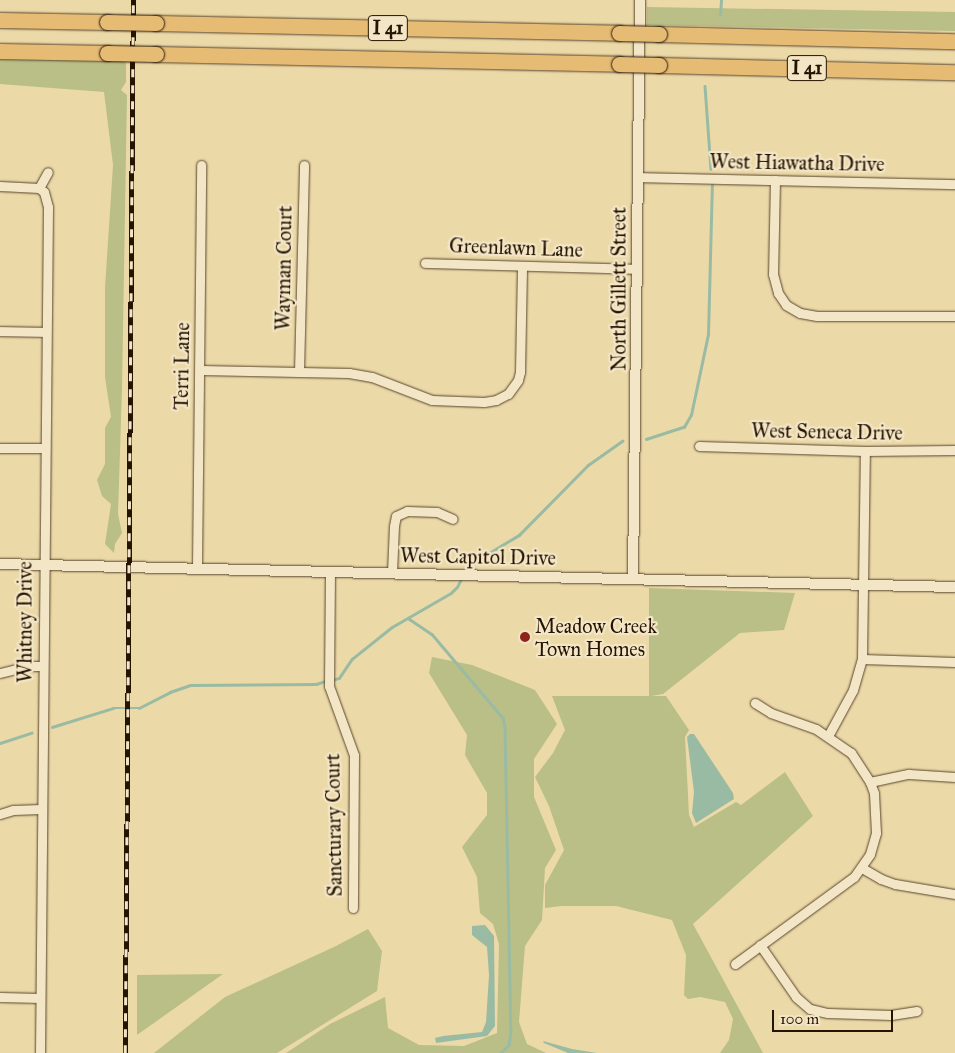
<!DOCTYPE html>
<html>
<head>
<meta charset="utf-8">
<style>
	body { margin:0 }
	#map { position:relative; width:955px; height:1053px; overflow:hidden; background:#ecd9a8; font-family:"IM FELL Great Primer",serif }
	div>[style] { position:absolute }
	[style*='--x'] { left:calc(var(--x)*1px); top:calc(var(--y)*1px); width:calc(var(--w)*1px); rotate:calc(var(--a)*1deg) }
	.green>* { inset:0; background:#b9bf86 }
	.water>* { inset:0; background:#9abba3 }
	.stream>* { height:2.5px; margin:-1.25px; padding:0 1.25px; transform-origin:1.25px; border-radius:1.25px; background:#9abba3 }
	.roads { filter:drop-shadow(0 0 1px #58452c) drop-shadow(0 0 1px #58452c) }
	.minor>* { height:9px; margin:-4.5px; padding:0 4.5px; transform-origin:4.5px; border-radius:4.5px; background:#f3e6c6 }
	.tertiary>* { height:10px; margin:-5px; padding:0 5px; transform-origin:5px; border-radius:5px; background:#f3e6c6 }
	.motorway>* { height:15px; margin:-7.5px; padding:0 7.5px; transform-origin:7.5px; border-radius:7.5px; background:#e6bc74 }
	.rail>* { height:4.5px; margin-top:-2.25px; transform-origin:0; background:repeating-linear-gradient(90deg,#f3e6c6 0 8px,#261402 0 16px); box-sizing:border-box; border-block:1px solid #261402 }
	.bridges { filter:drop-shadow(0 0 1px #261402) drop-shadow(0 0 1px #261402) }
	.motorway-bridge>* { height:15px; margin:-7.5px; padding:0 7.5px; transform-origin:7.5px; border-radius:7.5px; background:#e6bc74 }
	.dots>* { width:14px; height:14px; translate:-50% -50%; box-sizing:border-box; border:2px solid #f3e6c6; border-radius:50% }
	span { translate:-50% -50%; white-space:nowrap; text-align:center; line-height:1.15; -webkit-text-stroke:4.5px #f3e6c6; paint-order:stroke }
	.shield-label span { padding:1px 4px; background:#f3e6c6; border:1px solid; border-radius:4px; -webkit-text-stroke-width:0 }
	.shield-label { font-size:19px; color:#261402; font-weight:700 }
	.street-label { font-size:20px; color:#261402 }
	.poi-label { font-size:20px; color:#261402 }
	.left { translate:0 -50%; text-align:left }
	.scale { position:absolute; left:772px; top:1010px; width:121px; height:22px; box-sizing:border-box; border:2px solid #261402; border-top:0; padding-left:6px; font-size:15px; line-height:18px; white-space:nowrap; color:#261402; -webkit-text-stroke:4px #f3e6c6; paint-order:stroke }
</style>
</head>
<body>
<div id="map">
	<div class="green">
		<i style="clip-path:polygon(647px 7px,955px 12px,955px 31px,647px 25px)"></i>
		<i style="clip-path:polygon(0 59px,122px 61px,126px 63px,126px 82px,121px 90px,127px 95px,122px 389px,118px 514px,122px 533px,115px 544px,114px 553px,105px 544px,111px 504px,102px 496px,97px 480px,105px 464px,105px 428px,111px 417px,105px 377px,105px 288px,113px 165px,104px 92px,0 84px)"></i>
		<i style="clip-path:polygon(649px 588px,795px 593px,784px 630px,740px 633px,663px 694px,651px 696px,666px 696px,689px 730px,685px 737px,689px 815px,694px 827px,736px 802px,741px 805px,785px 772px,813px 816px,693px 924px,763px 1053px,720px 1053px,729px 1040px,733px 1019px,725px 1002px,700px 997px,688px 999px,684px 995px,686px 955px,672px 920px,616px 906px,561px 906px,545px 908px,545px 885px,564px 850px,549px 806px,535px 777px,553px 753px,565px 730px,552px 696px,649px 696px)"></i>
		<i style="clip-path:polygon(432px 657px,472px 665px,535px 690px,557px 724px,534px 759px,534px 797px,556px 850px,545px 868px,542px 920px,525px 946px,519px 1022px,527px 1044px,546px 1053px,286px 1053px,330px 1024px,385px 997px,388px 1028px,419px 1045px,464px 1046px,497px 1033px,499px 944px,493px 924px,480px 913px,477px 877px,462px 847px,487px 815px,487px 793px,465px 755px,467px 735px,429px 673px)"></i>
		<i style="clip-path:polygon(368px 929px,382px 951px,377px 991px,277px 1053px,154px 1053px,225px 997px,336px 946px)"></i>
		<i style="clip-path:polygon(223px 974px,137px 1035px,137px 975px)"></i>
	</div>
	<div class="water">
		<i style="clip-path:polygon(690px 734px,694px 734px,733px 793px,734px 799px,696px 823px,692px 813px,694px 792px,687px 737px)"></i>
		<i style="clip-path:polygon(485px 925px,494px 936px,495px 1026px,487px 1036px,436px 1043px,435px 1038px,443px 1036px,482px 1032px,486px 1022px,489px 975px,487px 947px,472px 935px,472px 926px)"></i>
		<i style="clip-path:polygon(543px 1041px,572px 1049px,597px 1053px,568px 1053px,544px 1043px)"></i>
	</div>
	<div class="stream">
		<i style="--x:720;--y:15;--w:15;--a:-86"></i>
		<i style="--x:705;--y:86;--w:83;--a:85.9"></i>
		<i style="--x:646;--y:439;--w:40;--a:-18"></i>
		<i style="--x:684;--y:427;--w:14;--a:-60"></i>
		<i style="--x:691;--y:415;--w:83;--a:-78.1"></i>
		<i style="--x:708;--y:334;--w:149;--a:-88.5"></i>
		<i style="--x:464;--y:572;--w:11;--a:-63"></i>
		<i style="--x:469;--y:562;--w:16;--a:-22"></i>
		<i style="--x:484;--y:556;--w:41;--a:-31"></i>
		<i style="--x:519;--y:535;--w:98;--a:-45.4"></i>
		<i style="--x:588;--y:465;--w:42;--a:-35.2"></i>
		<i style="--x:408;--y:618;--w:29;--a:34"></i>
		<i style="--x:432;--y:634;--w:110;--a:49.8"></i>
		<i style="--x:503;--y:718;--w:9;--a:77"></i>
		<i style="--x:505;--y:727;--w:304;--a:88.9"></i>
		<i style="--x:511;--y:1031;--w:14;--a:98"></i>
		<i style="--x:509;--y:1045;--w:11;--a:135"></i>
		<i style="--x:332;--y:680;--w:7;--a:-16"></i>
		<i style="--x:339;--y:678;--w:23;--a:-56"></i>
		<i style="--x:352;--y:659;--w:51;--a:-38.7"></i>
		<i style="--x:392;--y:627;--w:68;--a:-30"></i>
		<i style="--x:451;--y:593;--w:8;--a:-45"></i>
		<i style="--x:457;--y:587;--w:11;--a:-63"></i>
		<i style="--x:52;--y:727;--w:64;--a:-17.3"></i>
		<i style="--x:113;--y:708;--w:26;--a:0"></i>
		<i style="--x:139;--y:708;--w:35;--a:-27"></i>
		<i style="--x:170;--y:692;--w:21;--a:-19"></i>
		<i style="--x:190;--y:685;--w:126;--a:-0.5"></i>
		<i style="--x:316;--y:684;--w:10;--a:-17"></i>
		<i style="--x:0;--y:743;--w:33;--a:-18"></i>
	</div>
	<div class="roads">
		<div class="minor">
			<i style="--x:638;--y:177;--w:317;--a:1.3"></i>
			<i style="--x:775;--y:180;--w:94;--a:91.2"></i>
			<i style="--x:773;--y:274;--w:20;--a:75"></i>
			<i style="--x:778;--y:293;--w:14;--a:56"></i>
			<i style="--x:786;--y:305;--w:16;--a:30"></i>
			<i style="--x:800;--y:313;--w:17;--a:10"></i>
			<i style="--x:817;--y:316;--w:138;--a:0"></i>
			<i style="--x:0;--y:186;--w:39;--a:3"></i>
			<i style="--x:39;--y:188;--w:6;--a:39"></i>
			<i style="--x:44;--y:192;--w:16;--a:75"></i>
			<i style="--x:48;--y:207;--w:846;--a:90.54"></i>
			<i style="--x:39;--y:188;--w:18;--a:-61"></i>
			<i style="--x:425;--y:263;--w:212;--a:1.6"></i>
			<i style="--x:0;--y:331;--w:45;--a:1.3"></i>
			<i style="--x:200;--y:370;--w:149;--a:1.2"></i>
			<i style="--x:349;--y:373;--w:23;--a:10"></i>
			<i style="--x:372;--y:377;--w:64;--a:21"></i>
			<i style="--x:432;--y:400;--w:52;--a:2.2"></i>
			<i style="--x:484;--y:402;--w:12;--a:-9"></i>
			<i style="--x:496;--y:400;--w:13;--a:-27"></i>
			<i style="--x:508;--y:394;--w:17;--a:-54"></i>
			<i style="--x:518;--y:380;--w:8;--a:-76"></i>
			<i style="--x:520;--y:372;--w:106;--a:-88.9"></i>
			<i style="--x:299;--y:372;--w:207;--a:-88.6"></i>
			<i style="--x:699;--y:446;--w:166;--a:1.7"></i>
			<i style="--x:865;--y:451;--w:90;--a:-0.6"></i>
			<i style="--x:0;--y:448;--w:44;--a:0"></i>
			<i style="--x:197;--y:568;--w:403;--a:-89.4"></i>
			<i style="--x:330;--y:571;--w:115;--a:90.5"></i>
			<i style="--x:329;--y:686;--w:73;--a:70.1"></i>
			<i style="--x:354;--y:755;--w:153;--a:90.4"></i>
			<i style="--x:392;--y:573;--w:47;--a:-87.6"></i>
			<i style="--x:394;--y:526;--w:10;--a:-79"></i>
			<i style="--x:396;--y:516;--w:12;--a:-24"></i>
			<i style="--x:407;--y:511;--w:30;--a:2"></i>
			<i style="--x:437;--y:512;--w:17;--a:24"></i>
			<i style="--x:862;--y:659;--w:93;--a:1.8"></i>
			<i style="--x:0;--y:673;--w:30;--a:-14"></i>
			<i style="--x:29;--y:666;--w:13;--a:0"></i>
			<i style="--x:828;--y:736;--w:52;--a:-61.5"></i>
			<i style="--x:853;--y:690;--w:32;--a:-74"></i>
			<i style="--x:862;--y:659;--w:208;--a:-89.2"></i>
			<i style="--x:870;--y:782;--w:40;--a:-12"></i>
			<i style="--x:909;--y:774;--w:46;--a:3.7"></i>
			<i style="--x:0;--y:814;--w:14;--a:-17"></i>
			<i style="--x:13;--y:810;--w:28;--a:-2"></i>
			<i style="--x:862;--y:868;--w:22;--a:30"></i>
			<i style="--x:881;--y:879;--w:15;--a:20"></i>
			<i style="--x:895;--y:884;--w:61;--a:9.5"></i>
			<i style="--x:760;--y:945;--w:63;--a:55.3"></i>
			<i style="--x:796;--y:997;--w:18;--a:41"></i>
			<i style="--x:810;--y:1009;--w:18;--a:13"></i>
			<i style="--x:828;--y:1013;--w:63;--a:1.8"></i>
			<i style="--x:891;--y:1015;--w:26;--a:-9"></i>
			<i style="--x:735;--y:964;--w:147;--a:-36.2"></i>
			<i style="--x:854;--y:877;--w:28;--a:-55"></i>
			<i style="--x:870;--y:854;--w:22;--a:-74"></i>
			<i style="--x:876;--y:833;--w:40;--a:-92.9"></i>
			<i style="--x:874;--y:793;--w:12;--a:-110"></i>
			<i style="--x:870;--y:782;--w:35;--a:-123"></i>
			<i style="--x:851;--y:753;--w:42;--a:-145.6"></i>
			<i style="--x:816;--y:729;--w:48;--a:-160.4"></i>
			<i style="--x:771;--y:713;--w:19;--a:-148"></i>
			<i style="--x:0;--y:997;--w:40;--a:1.4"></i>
		</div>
		<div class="tertiary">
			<i style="--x:0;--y:564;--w:955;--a:1.38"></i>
			<i style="--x:633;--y:578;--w:578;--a:-89.31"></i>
		</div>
		<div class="motorway">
			<i style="--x:0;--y:20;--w:107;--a:1.1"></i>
			<i style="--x:156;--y:23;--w:463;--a:1.2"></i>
			<i style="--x:659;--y:34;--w:296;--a:1.4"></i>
			<i style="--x:0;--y:51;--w:107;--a:1.1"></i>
			<i style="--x:156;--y:54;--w:463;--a:1.2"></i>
			<i style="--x:659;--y:65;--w:296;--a:1.4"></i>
		</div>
	</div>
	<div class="rail">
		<i style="--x:125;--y:1053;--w:1053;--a:-89.56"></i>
	</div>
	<div class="bridges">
		<div class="motorway-bridge">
			<i style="--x:107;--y:22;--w:49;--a:1.2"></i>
			<i style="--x:619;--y:33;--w:40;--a:1.4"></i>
			<i style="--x:107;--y:53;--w:49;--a:1.2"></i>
			<i style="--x:619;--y:64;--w:40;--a:1.4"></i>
		</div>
	</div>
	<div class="dots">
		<i style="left:525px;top:637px;background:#8f2418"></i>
	</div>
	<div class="shield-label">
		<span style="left:388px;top:28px">I 41</span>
		<span style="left:807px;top:68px">I 41</span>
	</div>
	<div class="street-label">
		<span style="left:797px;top:163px;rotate:1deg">West Hiawatha Drive</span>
		<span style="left:516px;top:248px;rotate:2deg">Greenlawn Lane</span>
		<span style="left:284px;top:268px;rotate:-89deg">Wayman Court</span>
		<span style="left:619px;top:289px;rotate:-90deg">North Gillett Street</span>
		<span style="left:182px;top:366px;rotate:-89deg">Terri Lane</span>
		<span style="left:827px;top:432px;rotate:1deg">West Seneca Drive</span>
		<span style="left:478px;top:557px;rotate:1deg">West Capitol Drive</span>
		<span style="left:25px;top:622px;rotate:-90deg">Whitney Drive</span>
		<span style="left:334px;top:825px;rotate:-91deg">Sancturary Court</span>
	</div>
	<div class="poi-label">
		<span class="left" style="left:535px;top:638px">Meadow Creek<br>Town Homes</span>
	</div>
	<div class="scale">100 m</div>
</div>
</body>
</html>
